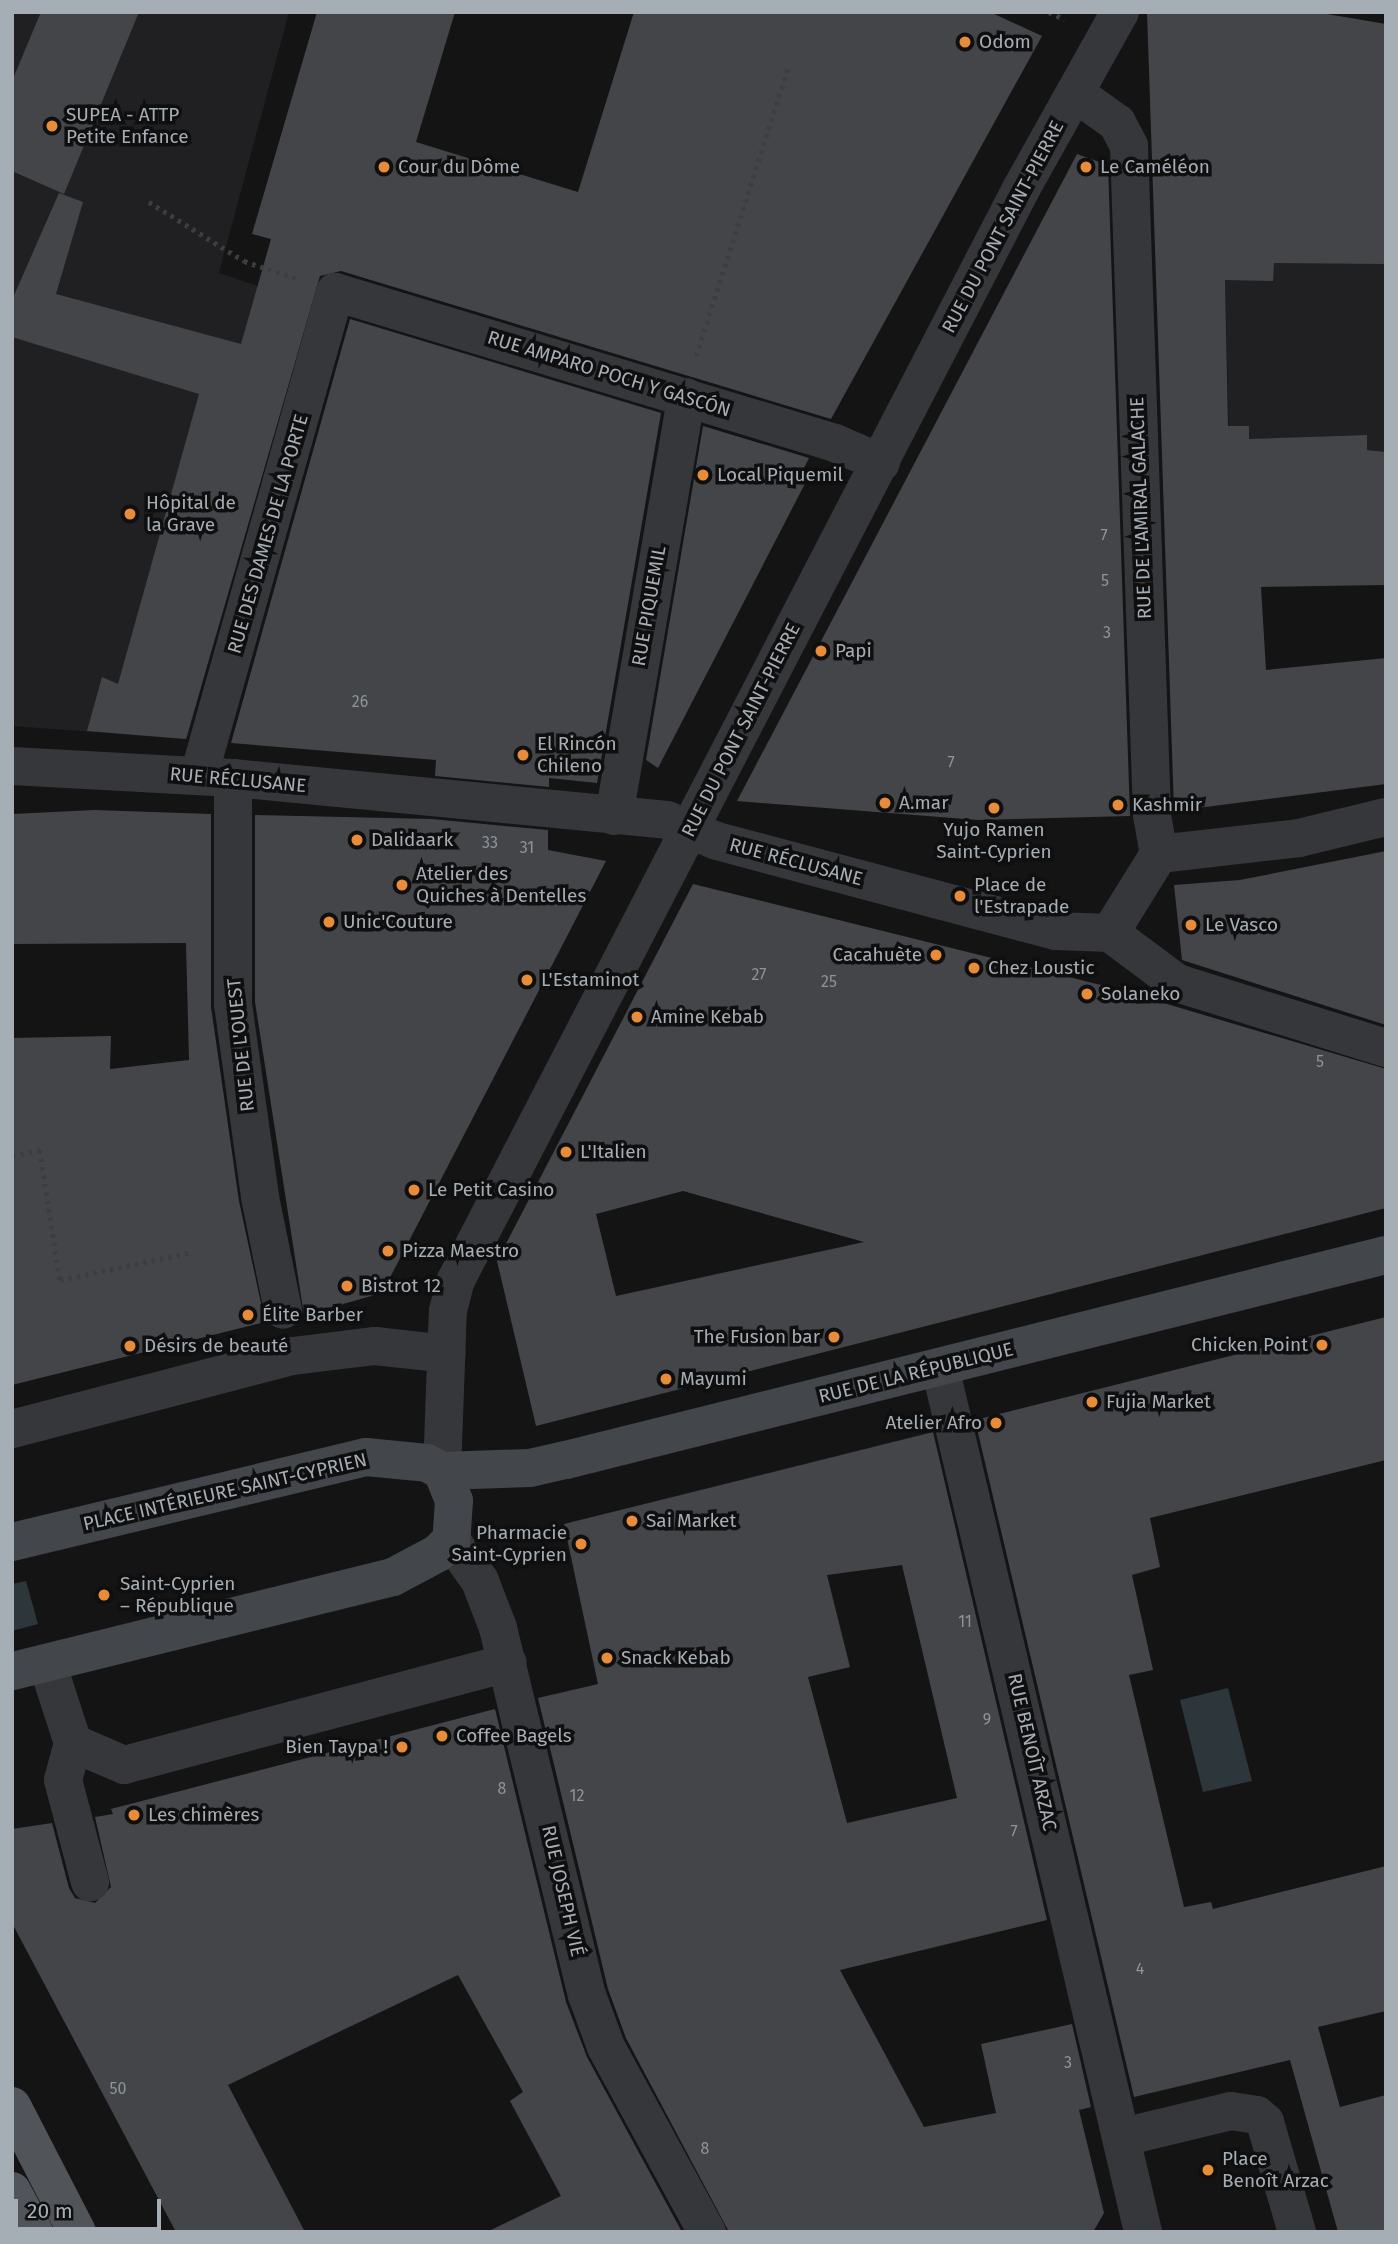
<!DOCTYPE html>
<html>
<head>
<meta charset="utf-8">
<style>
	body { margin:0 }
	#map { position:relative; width:1398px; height:2244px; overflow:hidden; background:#141415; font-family:"Fira Sans",sans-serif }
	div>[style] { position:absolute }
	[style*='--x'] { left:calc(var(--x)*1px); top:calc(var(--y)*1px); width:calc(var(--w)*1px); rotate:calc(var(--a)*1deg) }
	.built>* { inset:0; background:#202022 }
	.water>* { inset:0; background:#2d373b }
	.building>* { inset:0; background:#434548 }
	.path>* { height:4.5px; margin-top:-2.25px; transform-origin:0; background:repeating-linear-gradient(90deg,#3b3e41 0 3.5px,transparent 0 8.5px) }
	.street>* { height:38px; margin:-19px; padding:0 19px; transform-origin:19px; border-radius:19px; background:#35373a }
	.secondary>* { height:38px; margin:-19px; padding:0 19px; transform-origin:19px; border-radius:19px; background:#43464a }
	.primary>* { height:38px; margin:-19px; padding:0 19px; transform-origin:19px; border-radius:19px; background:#515459 }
	.dots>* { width:19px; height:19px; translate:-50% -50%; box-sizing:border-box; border:4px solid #0f0f10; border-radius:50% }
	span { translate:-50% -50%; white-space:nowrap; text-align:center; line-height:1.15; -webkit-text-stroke:7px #0f0f10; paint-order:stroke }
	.number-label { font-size:16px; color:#8d949a }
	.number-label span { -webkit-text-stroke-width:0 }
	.poi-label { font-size:19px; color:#a6aeb5 }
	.left { translate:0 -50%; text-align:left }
	.right { translate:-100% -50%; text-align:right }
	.street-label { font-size:19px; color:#a6aeb5 }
	.frame { position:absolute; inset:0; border:14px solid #a6aeb5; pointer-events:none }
	.scale { position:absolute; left:14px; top:2199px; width:147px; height:32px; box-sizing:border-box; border:4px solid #a6aeb5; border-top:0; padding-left:9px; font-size:21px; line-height:24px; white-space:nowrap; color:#a6aeb5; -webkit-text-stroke:5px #0f0f10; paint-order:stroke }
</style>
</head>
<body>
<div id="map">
	<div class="built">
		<i style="clip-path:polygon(12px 12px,289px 12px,219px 273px,304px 302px,187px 739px,12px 726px)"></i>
		<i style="clip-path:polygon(1386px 166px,1386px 452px,1367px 450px,1366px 435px,1229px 440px,1224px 234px)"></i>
	</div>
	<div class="water">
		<i style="clip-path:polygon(26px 1581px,38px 1624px,12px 1631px,12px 1584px)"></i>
		<i style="clip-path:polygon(1228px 1688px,1252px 1781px,1203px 1792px,1180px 1700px)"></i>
	</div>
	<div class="building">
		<i style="clip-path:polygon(41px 12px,139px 12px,64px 194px,12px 171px,12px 81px)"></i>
		<i style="clip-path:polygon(317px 12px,455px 12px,416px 142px,578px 192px,634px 12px,990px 12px,1042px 36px,831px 419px,341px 271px,320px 276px,186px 739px,87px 731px,102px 677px,118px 684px,199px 394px,12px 337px,12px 300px,59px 193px,83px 202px,56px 294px,241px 344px,271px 239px,252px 234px)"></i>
		<i style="clip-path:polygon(1147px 12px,1315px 12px,1386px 24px,1386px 264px,1274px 263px,1273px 281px,1225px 280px,1228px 426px,1249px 426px,1249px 439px,1367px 435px,1367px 450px,1386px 452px,1386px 585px,1261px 587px,1266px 670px,1386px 658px,1386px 784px,1174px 811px)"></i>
		<i style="clip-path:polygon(1077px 154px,1108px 165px,1130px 816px,978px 820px,737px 801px)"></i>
		<i style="clip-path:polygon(350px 319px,661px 413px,597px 783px,549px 778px,549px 787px,435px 776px,436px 760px,231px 743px)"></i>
		<i style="clip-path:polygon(703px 426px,809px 458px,803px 470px,811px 472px,658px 768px,646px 760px)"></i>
		<i style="clip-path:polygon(94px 810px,211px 814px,211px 1007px,239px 1201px,265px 1322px,12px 1385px,12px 1038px,111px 1036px,110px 1069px,189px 1060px,186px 943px,12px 944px,12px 814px)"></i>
		<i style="clip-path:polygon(255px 815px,432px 819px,548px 830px,548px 850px,606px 861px,382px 1293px,304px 1315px,255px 1002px)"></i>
		<i style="clip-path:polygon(1386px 851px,1386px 1025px,1182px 960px,1174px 885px,1240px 880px)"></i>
		<i style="clip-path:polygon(evenodd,693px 884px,1113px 988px,1386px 1069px,1386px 1208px,536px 1426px,497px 1261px,693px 884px,683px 1191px,864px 1242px,616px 1296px,596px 1214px,683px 1191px)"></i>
		<i style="clip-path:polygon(1386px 1317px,1386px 1460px,1150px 1518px,1160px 1567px,1132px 1575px,1153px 1670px,1129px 1675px,1184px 1907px,1211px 1902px,1213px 1909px,1386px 1866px,1386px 2011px,1318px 2027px,1340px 2107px,1386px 2095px,1386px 2232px,1338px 2232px,1290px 2060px,1134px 2097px,975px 1420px)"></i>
		<i style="clip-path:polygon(evenodd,933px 1432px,1047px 1920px,840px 1970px,924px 2127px,996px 2113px,981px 2044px,1072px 2024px,1091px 2107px,1079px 2110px,1104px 2213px,1093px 2232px,729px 2232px,626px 2038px,608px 1989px,538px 1698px,598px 1684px,564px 1524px,933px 1432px,902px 1565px,957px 1798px,847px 1823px,808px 1677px,850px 1667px,827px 1575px,902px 1565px)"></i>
		<i style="clip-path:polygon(495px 1709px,566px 2002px,587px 2057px,682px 2232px,487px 2232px,561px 2196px,510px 2101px,523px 2092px,458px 1975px,228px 2085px,305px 2232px,176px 2232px,12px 1923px,12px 1829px,52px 1823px,69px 1888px,75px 1898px,95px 1903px,111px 1887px,95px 1817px,113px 1814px,111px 1809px)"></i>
	</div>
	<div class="path">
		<i style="--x:1049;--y:12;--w:17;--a:25"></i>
		<i style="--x:149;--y:202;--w:112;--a:31.8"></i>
		<i style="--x:244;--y:261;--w:54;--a:18.4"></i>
		<i style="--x:696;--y:356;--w:303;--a:-72.3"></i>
		<i style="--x:12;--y:1156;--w:29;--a:-12"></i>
		<i style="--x:40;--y:1150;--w:132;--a:81.3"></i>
		<i style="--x:60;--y:1280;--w:136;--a:-11.9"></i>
	</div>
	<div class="street">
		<i style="--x:1075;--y:93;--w:52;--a:35.5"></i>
		<i style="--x:1117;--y:123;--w:26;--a:62"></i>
		<i style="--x:1129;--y:146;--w:669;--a:88.03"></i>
		<i style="--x:1152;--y:815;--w:40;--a:80"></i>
		<i style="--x:1159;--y:854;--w:93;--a:121.8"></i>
		<i style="--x:12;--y:766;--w:221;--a:3.1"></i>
		<i style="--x:233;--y:778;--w:436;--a:5.5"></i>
		<i style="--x:667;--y:820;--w:54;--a:22.8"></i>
		<i style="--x:717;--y:841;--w:350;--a:14.9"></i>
		<i style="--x:1055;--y:931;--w:55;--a:2.1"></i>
		<i style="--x:1110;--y:933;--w:84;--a:36.7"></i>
		<i style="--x:1177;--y:983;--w:219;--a:17.3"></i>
		<i style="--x:199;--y:775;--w:502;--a:-74.27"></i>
		<i style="--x:335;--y:292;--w:522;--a:16.8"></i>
		<i style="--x:835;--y:443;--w:50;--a:23.5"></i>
		<i style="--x:233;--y:778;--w:226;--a:90"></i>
		<i style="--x:233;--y:1004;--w:195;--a:82"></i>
		<i style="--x:260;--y:1197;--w:115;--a:78.5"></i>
		<i style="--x:614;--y:816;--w:425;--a:-80.2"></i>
		<i style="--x:1159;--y:854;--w:141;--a:-6.5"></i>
		<i style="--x:1299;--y:838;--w:89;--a:-13.6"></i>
		<i style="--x:940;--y:1367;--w:889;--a:76.79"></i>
		<i style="--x:12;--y:1429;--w:290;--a:-14.6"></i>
		<i style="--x:293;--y:1356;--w:83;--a:-7"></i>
		<i style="--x:375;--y:1346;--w:72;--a:6.3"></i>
		<i style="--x:442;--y:1471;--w:160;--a:-87.9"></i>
		<i style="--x:448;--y:1311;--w:32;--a:-76"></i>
		<i style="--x:456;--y:1280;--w:1229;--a:-62.62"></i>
		<i style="--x:1021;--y:189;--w:203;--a:-60.8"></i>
		<i style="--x:451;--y:1540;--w:50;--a:54.7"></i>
		<i style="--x:480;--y:1581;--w:50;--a:69"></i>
		<i style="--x:498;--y:1628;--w:378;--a:76.4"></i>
		<i style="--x:587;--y:1995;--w:55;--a:69.9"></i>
		<i style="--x:606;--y:2047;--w:211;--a:61.4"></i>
		<i style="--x:47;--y:1663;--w:84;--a:72"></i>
		<i style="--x:73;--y:1743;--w:56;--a:23.3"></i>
		<i style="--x:124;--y:1765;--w:397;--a:-14.9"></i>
		<i style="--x:73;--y:1743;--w:38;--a:105"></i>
		<i style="--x:63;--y:1780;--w:106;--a:75.2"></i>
		<i style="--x:1123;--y:2137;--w:111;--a:-13.5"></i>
		<i style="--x:1231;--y:2111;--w:26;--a:9"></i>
		<i style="--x:1257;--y:2115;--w:11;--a:41"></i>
		<i style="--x:1265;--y:2122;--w:115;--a:73.8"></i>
	</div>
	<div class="secondary">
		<i style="--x:442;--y:1471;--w:88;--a:-2"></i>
		<i style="--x:530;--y:1468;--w:37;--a:-13"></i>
		<i style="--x:566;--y:1460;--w:845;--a:-14.04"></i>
		<i style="--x:12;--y:1542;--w:364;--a:-13.5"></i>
		<i style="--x:366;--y:1457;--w:61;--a:5.6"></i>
		<i style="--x:427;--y:1463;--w:17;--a:28"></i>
		<i style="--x:442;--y:1471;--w:32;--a:68"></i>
		<i style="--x:454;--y:1501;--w:39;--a:94"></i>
		<i style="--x:451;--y:1540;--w:18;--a:135"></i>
		<i style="--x:438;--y:1553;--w:51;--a:151.9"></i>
		<i style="--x:393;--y:1577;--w:392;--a:166.1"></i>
	</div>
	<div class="primary">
		<i style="--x:12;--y:2106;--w:142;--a:62.7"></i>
		<i style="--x:12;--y:2191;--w:47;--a:61.8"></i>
	</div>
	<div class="dots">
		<i style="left:965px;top:42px;background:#e88c39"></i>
		<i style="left:52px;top:126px;background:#e88c39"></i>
		<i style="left:384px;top:167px;background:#e88c39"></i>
		<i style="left:1086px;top:167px;background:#e88c39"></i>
		<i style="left:703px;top:475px;background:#e88c39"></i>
		<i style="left:130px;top:514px;background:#e88c39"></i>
		<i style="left:821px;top:651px;background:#e88c39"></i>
		<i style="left:523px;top:755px;background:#e88c39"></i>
		<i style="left:885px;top:803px;background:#e88c39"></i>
		<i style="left:1118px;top:805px;background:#e88c39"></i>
		<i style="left:994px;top:808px;background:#e88c39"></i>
		<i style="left:357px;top:840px;background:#e88c39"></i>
		<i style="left:402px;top:885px;background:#e88c39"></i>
		<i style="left:960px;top:896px;background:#e88c39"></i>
		<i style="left:329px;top:922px;background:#e88c39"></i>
		<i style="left:1191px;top:925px;background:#e88c39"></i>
		<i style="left:936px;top:955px;background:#e88c39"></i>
		<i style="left:974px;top:968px;background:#e88c39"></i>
		<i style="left:527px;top:980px;background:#e88c39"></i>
		<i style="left:1087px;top:994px;background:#e88c39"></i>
		<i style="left:637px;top:1017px;background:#e88c39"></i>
		<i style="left:566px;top:1152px;background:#e88c39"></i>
		<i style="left:414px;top:1190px;background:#e88c39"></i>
		<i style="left:388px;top:1251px;background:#e88c39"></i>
		<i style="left:347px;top:1286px;background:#e88c39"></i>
		<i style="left:248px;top:1315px;background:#e88c39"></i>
		<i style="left:834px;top:1337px;background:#e88c39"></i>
		<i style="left:1322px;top:1345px;background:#e88c39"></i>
		<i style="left:130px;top:1346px;background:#e88c39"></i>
		<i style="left:666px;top:1379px;background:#e88c39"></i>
		<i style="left:1092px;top:1402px;background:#e88c39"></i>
		<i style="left:996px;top:1423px;background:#e88c39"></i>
		<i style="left:632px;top:1521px;background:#e88c39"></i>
		<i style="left:581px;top:1544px;background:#e88c39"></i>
		<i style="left:104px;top:1595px;background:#e88c39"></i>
		<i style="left:607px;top:1658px;background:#e88c39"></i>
		<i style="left:442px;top:1736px;background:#e88c39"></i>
		<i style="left:402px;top:1747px;background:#e88c39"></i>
		<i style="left:134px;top:1815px;background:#e88c39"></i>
		<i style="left:1208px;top:2170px;background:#e88c39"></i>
	</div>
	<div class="number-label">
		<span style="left:1104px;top:536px">7</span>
		<span style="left:1105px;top:581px">5</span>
		<span style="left:1107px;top:633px">3</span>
		<span style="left:360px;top:702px">26</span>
		<span style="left:951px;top:763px">7</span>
		<span style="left:490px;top:843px">33</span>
		<span style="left:527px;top:848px">31</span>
		<span style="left:759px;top:975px">27</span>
		<span style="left:829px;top:982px">25</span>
		<span style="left:1320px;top:1062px">5</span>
		<span style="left:965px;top:1622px">11</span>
		<span style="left:987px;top:1720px">9</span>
		<span style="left:502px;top:1789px">8</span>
		<span style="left:577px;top:1796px">12</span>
		<span style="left:1014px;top:1832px">7</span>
		<span style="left:1140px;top:1969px">4</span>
		<span style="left:1068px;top:2063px">3</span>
		<span style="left:118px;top:2089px">50</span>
		<span style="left:705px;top:2149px">8</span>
	</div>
	<div class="poi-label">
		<span class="left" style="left:979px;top:42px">Odom</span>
		<span class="left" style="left:66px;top:126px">SUPEA - ATTP<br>Petite Enfance</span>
		<span class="left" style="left:398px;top:167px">Cour du Dôme</span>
		<span class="left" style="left:1100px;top:167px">Le Caméléon</span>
		<span class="left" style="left:717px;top:475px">Local Piquemil</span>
		<span class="left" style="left:146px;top:514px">Hôpital de<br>la Grave</span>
		<span class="left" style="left:835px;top:651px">Papi</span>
		<span class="left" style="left:537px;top:755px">El Rincón<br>Chileno</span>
		<span class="left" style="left:899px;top:803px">A.mar</span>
		<span class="left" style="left:1132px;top:805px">Kashmir</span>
		<span style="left:994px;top:841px">Yujo Ramen<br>Saint-Cyprien</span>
		<span class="left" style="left:371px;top:840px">Dalidaark</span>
		<span class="left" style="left:416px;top:885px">Atelier des<br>Quiches à Dentelles</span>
		<span class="left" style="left:974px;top:896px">Place de<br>l'Estrapade</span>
		<span class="left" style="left:343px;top:922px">Unic'Couture</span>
		<span class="left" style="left:1205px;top:925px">Le Vasco</span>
		<span class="right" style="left:922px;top:955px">Cacahuète</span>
		<span class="left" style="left:988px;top:968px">Chez Loustic</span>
		<span class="left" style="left:541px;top:980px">L'Estaminot</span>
		<span class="left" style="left:1101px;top:994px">Solaneko</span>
		<span class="left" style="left:651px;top:1017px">Amine Kebab</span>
		<span class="left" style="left:580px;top:1152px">L'Italien</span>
		<span class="left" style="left:428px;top:1190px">Le Petit Casino</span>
		<span class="left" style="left:402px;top:1251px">Pizza Maestro</span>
		<span class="left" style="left:361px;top:1286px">Bistrot 12</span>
		<span class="left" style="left:262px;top:1315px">Élite Barber</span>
		<span class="right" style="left:820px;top:1337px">The Fusion bar</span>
		<span class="right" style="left:1308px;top:1345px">Chicken Point</span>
		<span class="left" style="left:144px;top:1346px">Désirs de beauté</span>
		<span class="left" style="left:680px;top:1379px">Mayumi</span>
		<span class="left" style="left:1106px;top:1402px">Fujia Market</span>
		<span class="right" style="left:982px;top:1423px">Atelier Afro</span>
		<span class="left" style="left:646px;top:1521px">Sai Market</span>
		<span class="right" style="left:567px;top:1544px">Pharmacie<br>Saint-Cyprien</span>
		<span class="left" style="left:120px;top:1595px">Saint-Cyprien<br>– République</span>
		<span class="left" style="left:621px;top:1658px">Snack Kebab</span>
		<span class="left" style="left:456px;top:1736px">Coffee Bagels</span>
		<span class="right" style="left:388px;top:1747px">Bien Taypa !</span>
		<span class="left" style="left:148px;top:1815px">Les chimères</span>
		<span class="left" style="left:1222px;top:2170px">Place<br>Benoît Arzac</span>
	</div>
	<div class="street-label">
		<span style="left:1003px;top:227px;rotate:-62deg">RUE DU PONT SAINT-PIERRE</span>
		<span style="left:609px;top:374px;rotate:17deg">RUE AMPARO POCH Y GASCÓN</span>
		<span style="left:1141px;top:508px;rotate:-92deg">RUE DE L'AMIRAL GALACHE</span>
		<span style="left:268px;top:534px;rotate:-74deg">RUE DES DAMES DE LA PORTE</span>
		<span style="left:649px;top:606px;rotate:-80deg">RUE PIQUEMIL</span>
		<span style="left:741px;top:730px;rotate:-63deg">RUE DU PONT SAINT-PIERRE</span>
		<span style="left:238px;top:780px;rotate:5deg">RUE RÉCLUSANE</span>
		<span style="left:796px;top:862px;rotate:15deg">RUE RÉCLUSANE</span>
		<span style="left:241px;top:1045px;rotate:-96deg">RUE DE L'OUEST</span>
		<span style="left:916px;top:1373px;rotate:-14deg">RUE DE LA RÉPUBLIQUE</span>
		<span style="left:225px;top:1492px;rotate:-13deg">PLACE INTÉRIEURE SAINT-CYPRIEN</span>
		<span style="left:1032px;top:1752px;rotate:77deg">RUE BENOÎT ARZAC</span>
		<span style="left:563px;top:1891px;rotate:77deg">RUE JOSEPH VIÉ</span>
	</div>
	<div class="frame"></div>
	<div class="scale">20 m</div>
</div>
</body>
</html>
